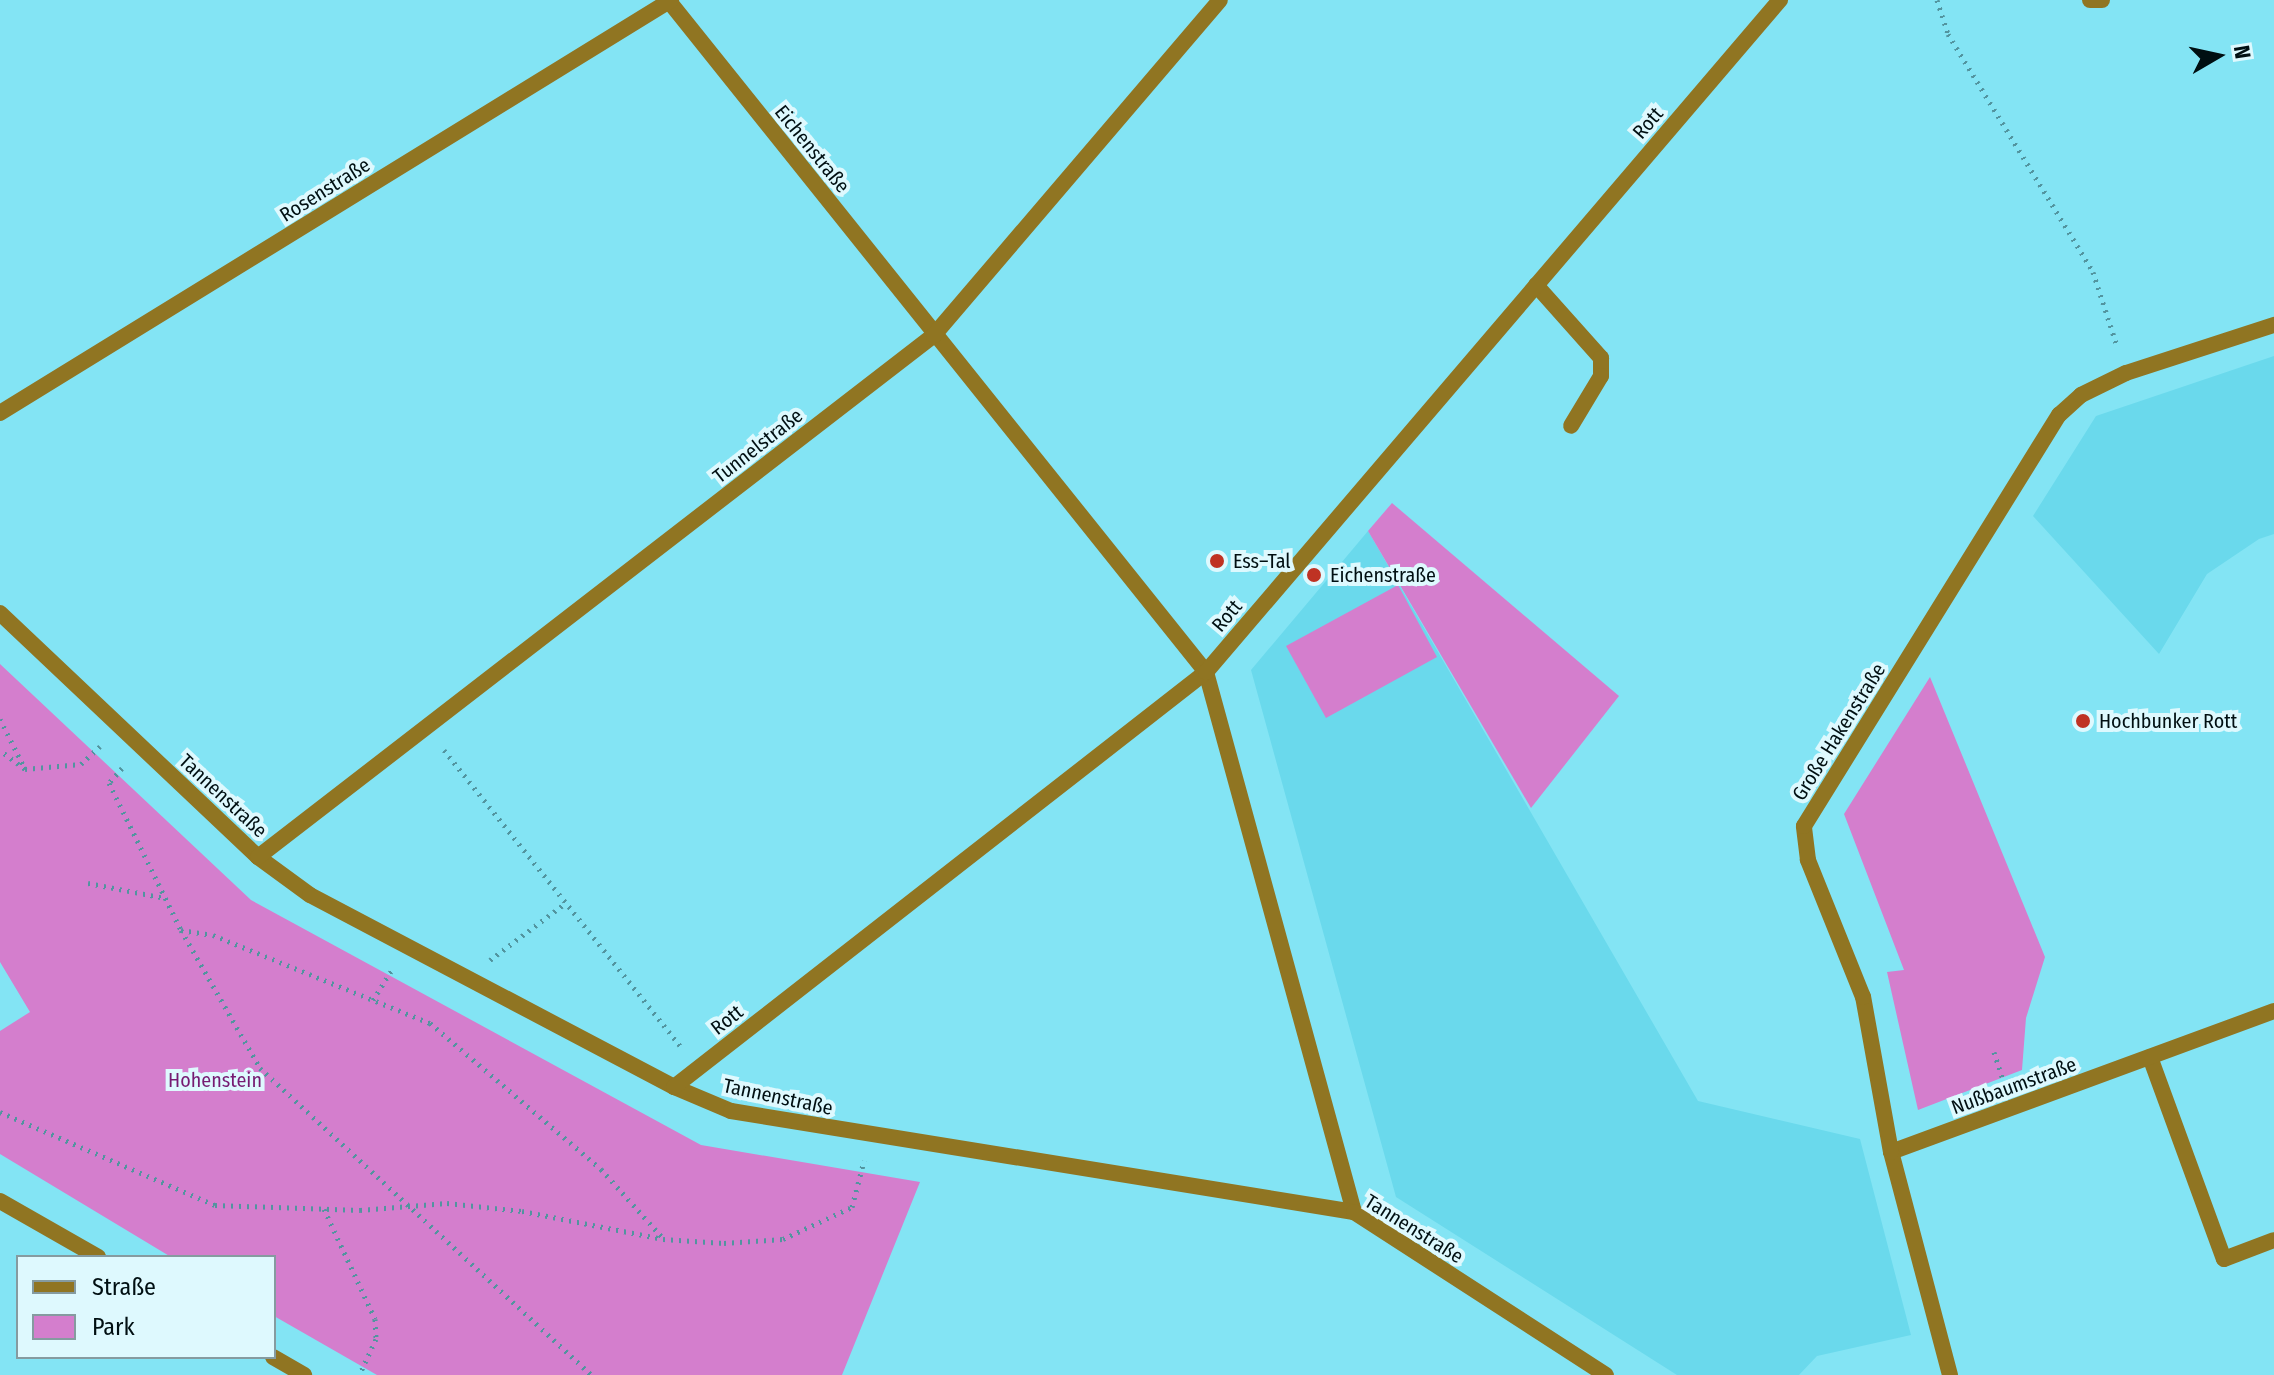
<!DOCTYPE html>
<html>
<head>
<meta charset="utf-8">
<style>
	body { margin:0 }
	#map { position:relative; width:2274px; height:1375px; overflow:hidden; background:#83e4f4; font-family:"Fira Sans Condensed",sans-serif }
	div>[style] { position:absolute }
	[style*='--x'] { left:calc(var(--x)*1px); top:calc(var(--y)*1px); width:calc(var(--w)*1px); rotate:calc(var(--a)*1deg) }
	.built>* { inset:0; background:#6ad9ec }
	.green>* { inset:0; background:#d47ecd }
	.path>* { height:5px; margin-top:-2.5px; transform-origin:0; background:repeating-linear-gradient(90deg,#52949f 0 2px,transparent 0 8px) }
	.service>* { height:16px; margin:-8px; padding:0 8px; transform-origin:8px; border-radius:8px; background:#907522 }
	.minor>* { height:16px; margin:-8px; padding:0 8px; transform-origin:8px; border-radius:8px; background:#907522 }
	.dots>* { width:22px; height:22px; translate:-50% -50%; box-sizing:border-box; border:4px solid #def9fe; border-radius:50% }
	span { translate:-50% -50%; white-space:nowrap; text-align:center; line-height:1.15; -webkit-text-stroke:8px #def9fe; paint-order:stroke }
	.street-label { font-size:20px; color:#000f12 }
	.poi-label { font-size:20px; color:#000f12 }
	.left { translate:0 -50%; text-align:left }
	.park-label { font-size:20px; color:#761b72 }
	.legend { position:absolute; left:16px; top:1255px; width:260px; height:104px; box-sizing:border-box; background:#def9fe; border:2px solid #859ba0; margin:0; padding:10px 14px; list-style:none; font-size:24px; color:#000f12 }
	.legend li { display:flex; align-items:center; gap:16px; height:40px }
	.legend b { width:40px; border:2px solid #859ba0 }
	.north { position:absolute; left:2178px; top:16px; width:80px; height:80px; -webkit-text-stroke:6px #def9fe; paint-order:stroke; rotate:81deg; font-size:22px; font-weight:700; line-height:32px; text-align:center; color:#000f12 }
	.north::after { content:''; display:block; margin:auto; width:28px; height:36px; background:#000f12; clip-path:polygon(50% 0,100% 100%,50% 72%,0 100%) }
</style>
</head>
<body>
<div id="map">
	<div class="built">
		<i style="clip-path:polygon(2274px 356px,2274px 534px,2259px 539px,2207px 574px,2159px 654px,2033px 516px,2096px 416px)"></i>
		<i style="clip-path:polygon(1368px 531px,1698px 1101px,1860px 1139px,1911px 1335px,1817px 1356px,1799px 1375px,1677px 1375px,1396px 1197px,1251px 670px)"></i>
	</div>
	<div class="green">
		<i style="clip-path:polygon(1392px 503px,1619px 696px,1531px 808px,1368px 531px)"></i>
		<i style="clip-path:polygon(1398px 585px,1437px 657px,1326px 718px,1286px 646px)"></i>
		<i style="clip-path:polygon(0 664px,251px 900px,701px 1145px,920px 1182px,842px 1375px,377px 1375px,274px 1316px,274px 1257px,171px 1257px,0 1154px,0 1031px,30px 1012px,0 962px)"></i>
		<i style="clip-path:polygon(1930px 677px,2045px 957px,2026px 1018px,2022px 1070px,1918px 1110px,1887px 972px,1904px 970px,1844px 814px)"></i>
	</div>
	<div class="path">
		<i style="--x:1937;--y:0;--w:36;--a:72"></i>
		<i style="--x:1948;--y:34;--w:279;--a:58.6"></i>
		<i style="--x:2093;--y:272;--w:78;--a:72"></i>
		<i style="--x:0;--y:719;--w:56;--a:63.4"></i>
		<i style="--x:25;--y:769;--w:31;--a:-143"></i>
		<i style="--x:444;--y:750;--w:379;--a:51.4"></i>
		<i style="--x:122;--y:768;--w:20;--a:131"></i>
		<i style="--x:109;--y:783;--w:164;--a:63.9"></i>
		<i style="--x:181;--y:930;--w:159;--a:60.2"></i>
		<i style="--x:260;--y:1068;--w:451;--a:42.8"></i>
		<i style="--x:25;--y:769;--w:56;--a:-5.1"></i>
		<i style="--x:81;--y:764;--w:26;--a:-43"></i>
		<i style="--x:88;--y:883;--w:78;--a:11"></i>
		<i style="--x:181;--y:930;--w:32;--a:9"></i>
		<i style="--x:213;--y:935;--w:234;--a:22.1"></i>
		<i style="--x:430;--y:1023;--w:225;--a:40.5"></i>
		<i style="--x:601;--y:1169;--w:93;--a:48.1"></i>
		<i style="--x:490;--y:960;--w:91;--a:-37"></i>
		<i style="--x:373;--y:1000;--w:36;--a:-58"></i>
		<i style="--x:1994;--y:1052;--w:32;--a:72"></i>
		<i style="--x:0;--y:1112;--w:234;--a:23.4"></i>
		<i style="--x:215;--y:1205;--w:145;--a:2"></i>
		<i style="--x:360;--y:1210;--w:87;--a:-4.6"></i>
		<i style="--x:447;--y:1203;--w:75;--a:6.1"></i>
		<i style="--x:522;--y:1211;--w:144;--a:11.2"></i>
		<i style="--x:663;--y:1239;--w:61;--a:3.8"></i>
		<i style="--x:724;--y:1243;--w:59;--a:-3.9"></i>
		<i style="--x:783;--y:1239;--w:76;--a:-24.9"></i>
		<i style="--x:852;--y:1207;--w:48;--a:-75.4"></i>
		<i style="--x:324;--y:1209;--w:121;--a:65.1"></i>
		<i style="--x:375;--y:1319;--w:20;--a:87"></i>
		<i style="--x:376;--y:1339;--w:40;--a:115"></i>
	</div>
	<div class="service">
		<i style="--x:1536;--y:285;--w:98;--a:48.3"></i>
		<i style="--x:1601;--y:358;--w:18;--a:90"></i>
		<i style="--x:1601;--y:376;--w:58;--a:121"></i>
	</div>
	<div class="minor">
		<i style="--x:668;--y:0;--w:861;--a:51.32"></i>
		<i style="--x:1206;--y:672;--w:560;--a:74.67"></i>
		<i style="--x:2090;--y:0;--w:12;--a:0"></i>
		<i style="--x:0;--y:413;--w:788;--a:-31.61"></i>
		<i style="--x:0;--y:613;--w:355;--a:43.4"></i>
		<i style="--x:258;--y:857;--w:64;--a:36.2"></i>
		<i style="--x:310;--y:895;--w:412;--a:27.8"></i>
		<i style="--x:674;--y:1087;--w:62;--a:22.8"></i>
		<i style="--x:731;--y:1111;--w:631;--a:9.21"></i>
		<i style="--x:1354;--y:1212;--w:300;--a:32.9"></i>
		<i style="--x:258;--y:857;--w:854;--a:-37.67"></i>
		<i style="--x:934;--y:335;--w:440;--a:-49.5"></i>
		<i style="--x:2150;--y:1057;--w:215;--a:69.9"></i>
		<i style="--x:2224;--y:1259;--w:53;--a:-20.8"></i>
		<i style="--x:674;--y:1087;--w:675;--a:-37.96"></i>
		<i style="--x:1206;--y:672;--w:884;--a:-49.5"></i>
		<i style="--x:1891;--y:1152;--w:408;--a:-20.2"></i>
		<i style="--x:0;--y:1201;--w:113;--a:29.7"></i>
		<i style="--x:273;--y:1357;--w:36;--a:30"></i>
		<i style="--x:1950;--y:1375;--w:231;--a:-104.8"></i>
		<i style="--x:1891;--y:1152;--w:158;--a:-100.2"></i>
		<i style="--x:1863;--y:997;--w:148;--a:-111.9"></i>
		<i style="--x:1808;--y:860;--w:34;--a:-97"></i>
		<i style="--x:1804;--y:826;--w:484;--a:-58.2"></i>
		<i style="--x:2059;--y:415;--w:30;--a:-42"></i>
		<i style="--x:2081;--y:395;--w:50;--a:-26.1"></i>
		<i style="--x:2126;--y:373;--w:156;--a:-18"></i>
	</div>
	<div class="dots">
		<i style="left:1217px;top:561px;background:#bf3223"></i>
		<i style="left:1314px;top:575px;background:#bf3223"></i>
		<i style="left:2083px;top:721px;background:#bf3223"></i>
	</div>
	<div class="street-label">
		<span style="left:1648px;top:123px;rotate:-49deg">Rott</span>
		<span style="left:812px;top:149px;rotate:51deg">Eichenstraße</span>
		<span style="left:325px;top:190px;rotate:-32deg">Rosenstraße</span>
		<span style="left:758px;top:446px;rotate:-38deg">Tunnelstraße</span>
		<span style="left:1227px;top:616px;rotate:-50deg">Rott</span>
		<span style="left:1839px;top:732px;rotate:-58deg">Große Hakenstraße</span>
		<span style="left:223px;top:796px;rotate:43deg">Tannenstraße</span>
		<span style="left:727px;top:1020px;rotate:-38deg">Rott</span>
		<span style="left:2014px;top:1086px;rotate:-20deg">Nußbaumstraße</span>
		<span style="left:778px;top:1097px;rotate:12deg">Tannenstraße</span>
		<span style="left:1414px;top:1229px;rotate:32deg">Tannenstraße</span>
	</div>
	<div class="poi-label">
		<span class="left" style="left:1233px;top:561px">Ess–Tal</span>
		<span class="left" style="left:1330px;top:575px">Eichenstraße</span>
		<span class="left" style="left:2099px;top:721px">Hochbunker Rott</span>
	</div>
	<div class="park-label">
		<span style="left:215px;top:1080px">Hohenstein</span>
	</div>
	<ul class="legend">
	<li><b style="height:10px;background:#907522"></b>Straße</li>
	<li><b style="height:22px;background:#d47ecd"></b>Park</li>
	</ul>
	<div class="north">N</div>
</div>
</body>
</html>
